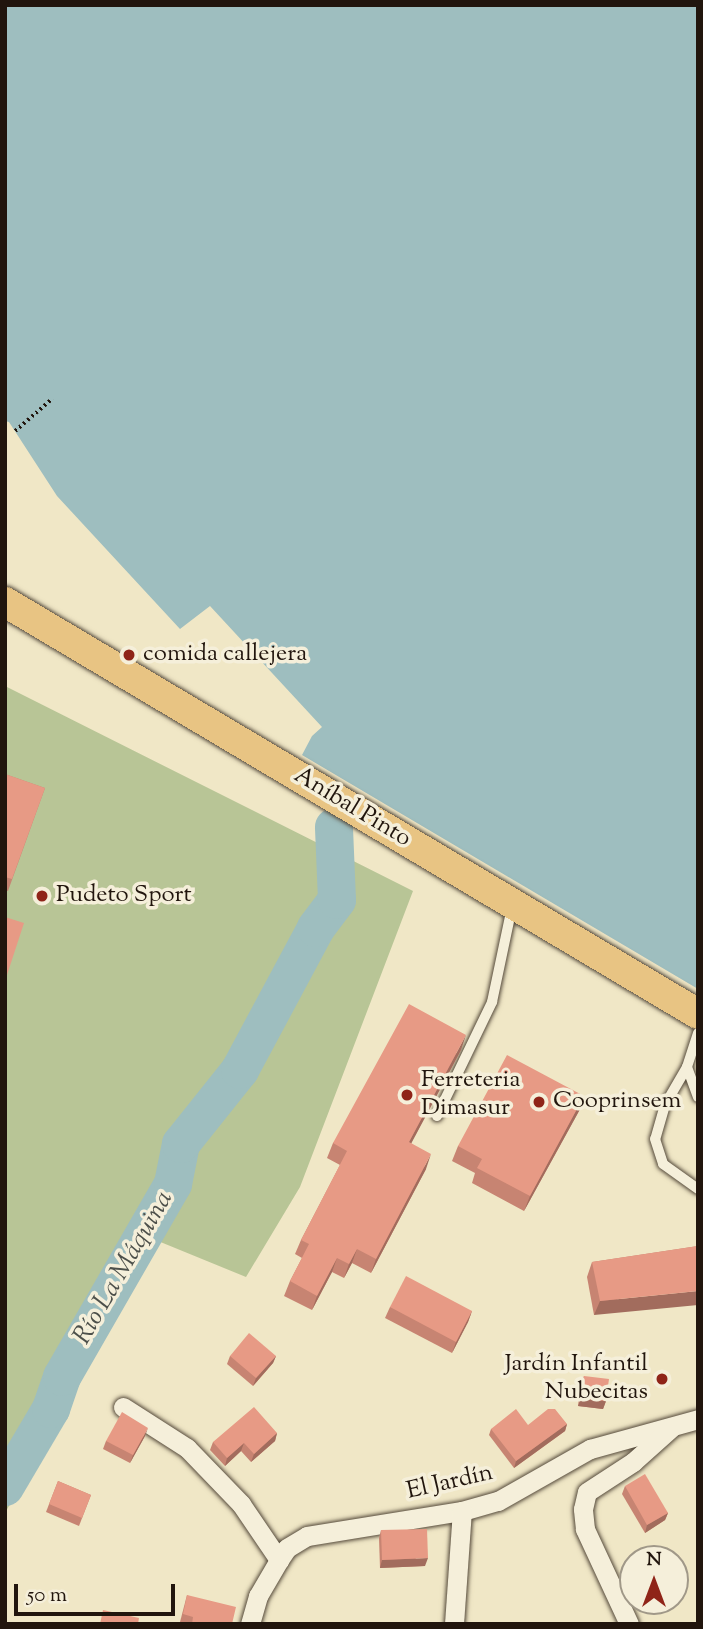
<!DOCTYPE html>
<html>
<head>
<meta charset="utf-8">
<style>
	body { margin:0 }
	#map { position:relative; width:703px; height:1629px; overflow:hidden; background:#f0e7c6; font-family:"Sorts Mill Goudy",serif }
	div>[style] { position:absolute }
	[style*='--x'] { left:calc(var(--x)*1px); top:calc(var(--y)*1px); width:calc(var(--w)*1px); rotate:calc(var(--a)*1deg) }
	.green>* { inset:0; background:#b8c596 }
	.water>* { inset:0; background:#9ebebf }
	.river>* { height:38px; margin:-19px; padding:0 19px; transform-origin:19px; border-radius:19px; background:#9ebebf }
	.path>* { height:3.5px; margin-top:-1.75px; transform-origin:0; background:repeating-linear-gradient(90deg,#21150d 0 2px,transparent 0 5.5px) }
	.roads { filter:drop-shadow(0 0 2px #554a3b) drop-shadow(0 0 2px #554a3b) }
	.lane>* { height:10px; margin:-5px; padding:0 5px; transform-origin:5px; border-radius:5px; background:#f5efda }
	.street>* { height:19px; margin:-9.5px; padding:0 9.5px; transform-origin:9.5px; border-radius:9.5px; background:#f5efda }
	.primary>* { height:30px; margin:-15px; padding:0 15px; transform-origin:15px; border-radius:15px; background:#e8c483 }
	.wall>* { inset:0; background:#c78472 }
	.shaded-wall>* { inset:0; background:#a26c5d }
	.building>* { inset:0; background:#e79a85 }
	.dots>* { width:19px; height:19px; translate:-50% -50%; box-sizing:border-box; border:4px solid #f5efda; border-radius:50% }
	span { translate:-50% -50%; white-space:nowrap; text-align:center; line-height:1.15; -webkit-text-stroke:7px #f5efda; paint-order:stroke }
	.poi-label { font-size:24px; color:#21150d }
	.left { translate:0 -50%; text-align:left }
	.right { translate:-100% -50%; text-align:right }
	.street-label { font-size:24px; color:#21150d }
	.water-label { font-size:26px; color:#4d504b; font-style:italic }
	.frame { position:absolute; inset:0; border:7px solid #21150d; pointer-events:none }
	.north { position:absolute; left:619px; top:1545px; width:70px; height:70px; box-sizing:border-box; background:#f5efda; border:2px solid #a09888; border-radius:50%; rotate:0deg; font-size:19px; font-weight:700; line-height:28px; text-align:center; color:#21150d }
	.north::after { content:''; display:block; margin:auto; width:24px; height:32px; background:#8f2418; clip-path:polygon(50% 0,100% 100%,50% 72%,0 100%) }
	.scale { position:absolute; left:14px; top:1584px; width:161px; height:32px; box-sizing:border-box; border:4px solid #21150d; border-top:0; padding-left:9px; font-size:21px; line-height:24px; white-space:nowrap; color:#21150d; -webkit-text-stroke:5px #f5efda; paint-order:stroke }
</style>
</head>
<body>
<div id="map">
	<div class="green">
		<i style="clip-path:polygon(5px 686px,413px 891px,300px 1187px,246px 1277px,158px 1241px,5px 1513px)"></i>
	</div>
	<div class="water">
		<i style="clip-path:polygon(5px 5px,698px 5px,698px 989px,302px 755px,312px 736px,322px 727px,210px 606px,180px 629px,57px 496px,9px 422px,5px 421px)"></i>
	</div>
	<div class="river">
		<i style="--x:5;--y:1487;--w:91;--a:-59.5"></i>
		<i style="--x:51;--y:1409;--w:34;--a:-71"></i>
		<i style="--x:62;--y:1377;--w:223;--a:-60.1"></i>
		<i style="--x:173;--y:1184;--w:41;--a:-78.7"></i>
		<i style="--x:181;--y:1144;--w:95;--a:-51.4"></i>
		<i style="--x:240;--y:1070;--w:161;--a:-61.8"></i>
		<i style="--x:316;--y:928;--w:35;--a:-53"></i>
		<i style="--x:337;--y:900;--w:73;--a:-92.4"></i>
	</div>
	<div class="path">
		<i style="--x:15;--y:431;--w:49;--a:-40.9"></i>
	</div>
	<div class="roads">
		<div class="lane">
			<i style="--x:698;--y:1033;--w:36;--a:108"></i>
			<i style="--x:687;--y:1067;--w:44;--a:120.1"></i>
			<i style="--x:665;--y:1105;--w:35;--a:106"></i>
			<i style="--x:655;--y:1139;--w:26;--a:72"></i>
			<i style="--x:663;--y:1164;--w:43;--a:35.5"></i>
			<i style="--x:687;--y:1067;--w:32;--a:70"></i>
			<i style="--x:437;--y:1116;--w:127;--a:-64.2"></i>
			<i style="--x:492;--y:1002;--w:97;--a:-78.1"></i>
		</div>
		<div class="street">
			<i style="--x:123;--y:1407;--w:76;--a:32.6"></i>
			<i style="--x:187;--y:1448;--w:78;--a:46"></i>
			<i style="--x:241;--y:1504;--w:68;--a:55.8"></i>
			<i style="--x:250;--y:1624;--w:29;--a:-74"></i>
			<i style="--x:258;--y:1596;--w:42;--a:-59.7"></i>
			<i style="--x:279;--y:1560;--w:14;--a:-56"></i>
			<i style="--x:287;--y:1548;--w:23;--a:-31"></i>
			<i style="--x:307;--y:1536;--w:157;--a:-9.2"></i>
			<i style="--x:462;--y:1511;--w:37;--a:-16"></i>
			<i style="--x:498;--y:1501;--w:106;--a:-29.5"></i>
			<i style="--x:590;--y:1449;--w:112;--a:-15.5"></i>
			<i style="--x:454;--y:1624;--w:113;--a:-86"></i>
			<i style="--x:629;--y:1624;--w:105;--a:-114.9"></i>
			<i style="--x:585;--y:1529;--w:20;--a:-96"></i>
			<i style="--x:583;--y:1509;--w:17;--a:-77"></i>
			<i style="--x:587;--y:1492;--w:55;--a:-33.1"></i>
			<i style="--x:633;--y:1462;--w:51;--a:-41.8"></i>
		</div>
		<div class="primary">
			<i style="--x:5;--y:602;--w:806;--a:30.73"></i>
		</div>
	</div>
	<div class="wall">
		<i style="clip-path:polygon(5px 774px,45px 788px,8px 891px,5px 890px)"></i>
		<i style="clip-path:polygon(461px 1050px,411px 1143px,426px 1169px,371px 1273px,352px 1263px,344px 1278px,332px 1272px,312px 1310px,284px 1296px,290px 1281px,302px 1258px,295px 1254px,301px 1240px,340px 1165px,327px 1158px,333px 1143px)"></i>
		<i style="clip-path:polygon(584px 1096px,579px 1111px,524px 1211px,472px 1183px,475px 1173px,452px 1161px,458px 1146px)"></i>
		<i style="clip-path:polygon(698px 1246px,594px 1315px,587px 1277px,592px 1262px)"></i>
		<i style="clip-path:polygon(390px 1307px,472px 1311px,468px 1322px,452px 1353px,385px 1318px)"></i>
		<i style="clip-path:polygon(230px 1356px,276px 1356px,273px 1363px,253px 1386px,227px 1364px)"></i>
		<i style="clip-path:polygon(584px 1376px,606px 1401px,603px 1409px,578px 1406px,581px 1383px)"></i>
		<i style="clip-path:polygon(567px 1424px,565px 1431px,514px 1468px,489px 1435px,491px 1429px,528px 1425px)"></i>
		<i style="clip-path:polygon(277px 1433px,275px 1441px,251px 1462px,241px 1451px,225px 1466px,210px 1450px,213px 1442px)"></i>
		<i style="clip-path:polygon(145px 1436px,130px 1463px,103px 1449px,106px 1441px)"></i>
		<i style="clip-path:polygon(58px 1481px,91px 1495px,79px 1526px,46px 1512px)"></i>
		<i style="clip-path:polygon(625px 1486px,668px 1513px,665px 1520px,645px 1533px,622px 1494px)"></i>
		<i style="clip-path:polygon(381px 1530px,425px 1566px,380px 1568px,379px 1538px)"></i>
		<i style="clip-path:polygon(187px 1595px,232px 1624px,187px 1624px,180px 1622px)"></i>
	</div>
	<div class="shaded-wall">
		<i style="clip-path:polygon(466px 1035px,461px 1050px,404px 1157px,409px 1142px)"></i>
		<i style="clip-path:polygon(584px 1096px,579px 1111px,524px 1211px,530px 1196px)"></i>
		<i style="clip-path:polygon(431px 1154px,426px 1169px,371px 1273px,376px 1259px)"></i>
		<i style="clip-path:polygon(357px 1249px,352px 1263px,344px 1278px,349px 1264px)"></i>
		<i style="clip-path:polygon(337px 1258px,332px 1272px,312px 1310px,317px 1296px)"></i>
		<i style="clip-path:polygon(698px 1291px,698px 1305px,594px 1315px,600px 1301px)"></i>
		<i style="clip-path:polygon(472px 1311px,468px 1322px,452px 1353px,456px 1342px)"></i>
		<i style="clip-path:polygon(276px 1356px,273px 1363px,253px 1386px,256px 1378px)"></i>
		<i style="clip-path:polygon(581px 1398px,606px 1401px,603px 1409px,578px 1406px)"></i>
		<i style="clip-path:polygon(567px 1424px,565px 1431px,514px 1468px,516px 1461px)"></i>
		<i style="clip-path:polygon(148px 1428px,145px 1436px,130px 1463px,133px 1455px)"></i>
		<i style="clip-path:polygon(277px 1433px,275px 1441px,251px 1462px,254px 1454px)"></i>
		<i style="clip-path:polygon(244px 1443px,241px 1451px,225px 1466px,227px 1458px)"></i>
		<i style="clip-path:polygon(668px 1513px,665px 1520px,645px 1533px,647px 1525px)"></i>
		<i style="clip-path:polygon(428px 1558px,425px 1566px,380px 1568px,382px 1560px)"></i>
	</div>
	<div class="building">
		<i style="clip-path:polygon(5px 774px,45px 788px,12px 879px,5px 877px)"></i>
		<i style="clip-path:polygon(5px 917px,24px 923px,5px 981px)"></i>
		<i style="clip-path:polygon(409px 1004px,466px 1035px,409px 1142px,431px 1154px,376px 1259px,357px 1249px,349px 1264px,337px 1258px,317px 1296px,290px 1281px,309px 1244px,301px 1240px,347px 1151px,333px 1143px)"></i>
		<i style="clip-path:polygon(507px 1055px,584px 1096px,530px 1196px,477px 1168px,482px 1159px,458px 1146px)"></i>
		<i style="clip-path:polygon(698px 1246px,698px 1291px,600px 1301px,592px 1262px)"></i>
		<i style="clip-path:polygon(406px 1276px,472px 1311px,456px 1342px,390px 1307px)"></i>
		<i style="clip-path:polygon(249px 1333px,276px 1356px,256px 1378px,230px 1356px)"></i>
		<i style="clip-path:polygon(584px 1376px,609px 1379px,606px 1401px,581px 1398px)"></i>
		<i style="clip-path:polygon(254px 1407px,277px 1433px,254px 1454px,244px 1443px,227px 1458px,213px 1442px)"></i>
		<i style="clip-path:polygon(516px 1409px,528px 1425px,548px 1409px,555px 1409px,567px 1424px,516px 1461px,491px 1429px)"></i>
		<i style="clip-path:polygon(122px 1412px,148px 1428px,133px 1455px,106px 1441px)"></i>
		<i style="clip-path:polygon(645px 1474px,668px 1513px,647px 1525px,625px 1486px)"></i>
		<i style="clip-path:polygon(58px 1481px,91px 1495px,82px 1518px,49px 1504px)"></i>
		<i style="clip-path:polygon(427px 1529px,428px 1558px,382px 1560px,381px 1530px)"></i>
		<i style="clip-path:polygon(187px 1595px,236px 1607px,232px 1624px,192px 1624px,193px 1617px,183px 1614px)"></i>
		<i style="clip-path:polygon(103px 1610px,139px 1618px,138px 1624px,100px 1624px)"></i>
	</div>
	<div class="dots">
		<i style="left:129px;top:655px;background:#8f2418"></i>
		<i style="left:42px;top:896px;background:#8f2418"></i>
		<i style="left:407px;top:1095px;background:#8f2418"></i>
		<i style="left:539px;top:1102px;background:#8f2418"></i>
		<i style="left:662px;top:1379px;background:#8f2418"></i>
	</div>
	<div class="poi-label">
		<span class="left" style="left:143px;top:655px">comida callejera</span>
		<span class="left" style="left:56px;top:896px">Pudeto Sport</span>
		<span class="left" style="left:421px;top:1095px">Ferreteria<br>Dimasur</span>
		<span class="left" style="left:553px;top:1102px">Cooprinsem</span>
		<span class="right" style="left:648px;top:1379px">Jardín Infantil<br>Nubecitas</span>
	</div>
	<div class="street-label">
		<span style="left:352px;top:808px;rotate:31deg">Aníbal Pinto</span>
		<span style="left:450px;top:1483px;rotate:-13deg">El Jardín</span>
	</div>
	<div class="water-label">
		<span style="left:124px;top:1268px;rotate:-60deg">Río La Máquina</span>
	</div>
	<div class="frame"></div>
	<div class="north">N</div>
	<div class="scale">50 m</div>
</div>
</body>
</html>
